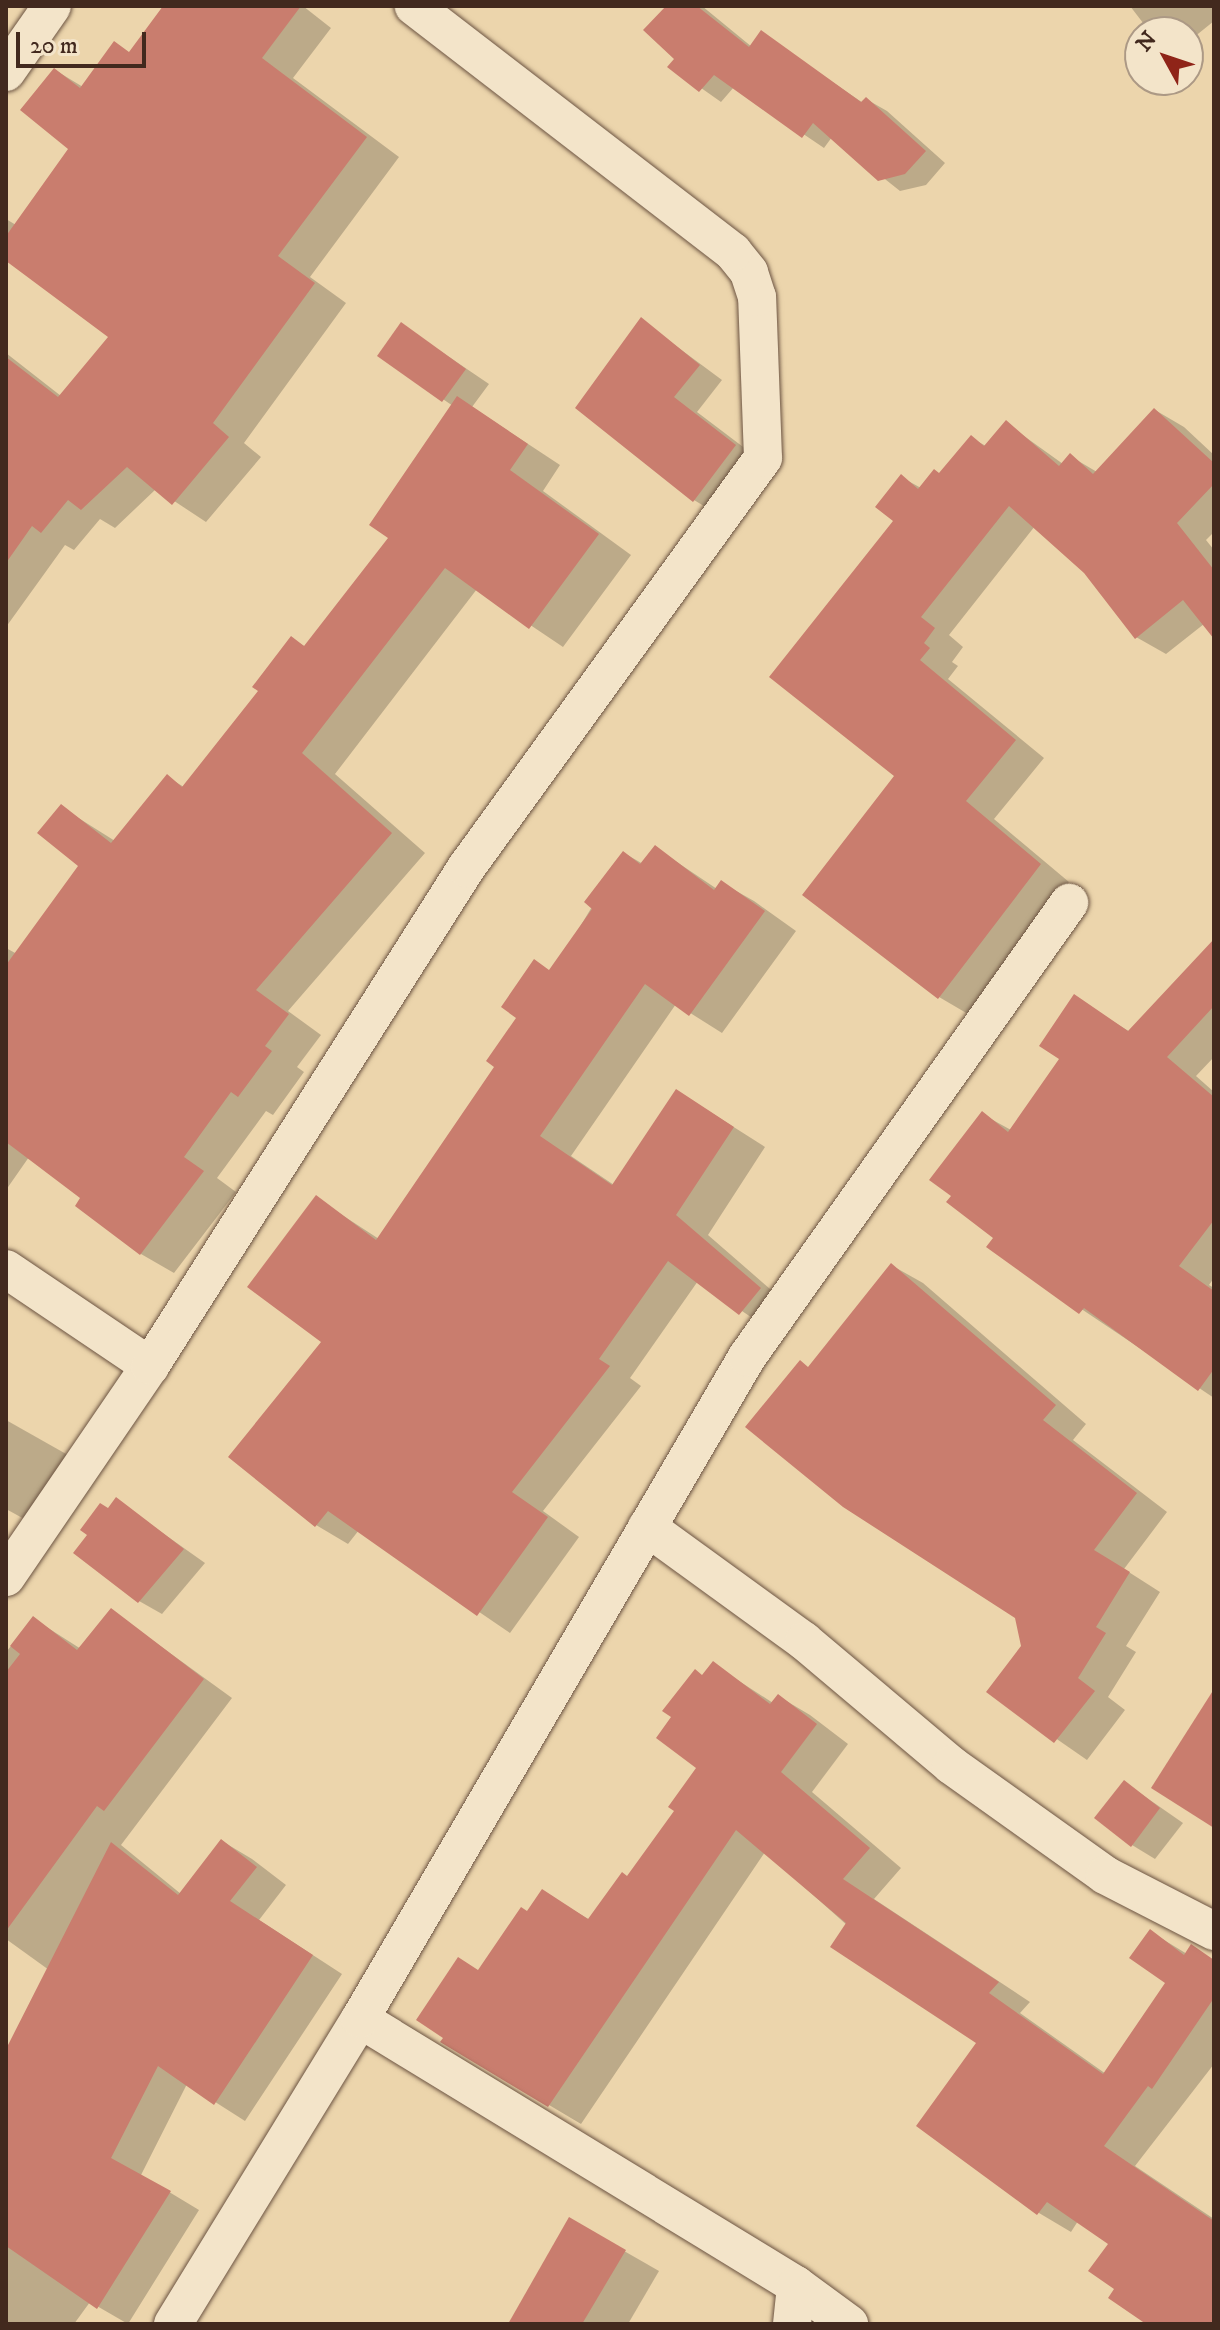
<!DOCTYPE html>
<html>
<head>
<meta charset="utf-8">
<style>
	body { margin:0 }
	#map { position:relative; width:1220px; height:2330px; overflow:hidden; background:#ecd5ac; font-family:"IM FELL DW Pica",serif }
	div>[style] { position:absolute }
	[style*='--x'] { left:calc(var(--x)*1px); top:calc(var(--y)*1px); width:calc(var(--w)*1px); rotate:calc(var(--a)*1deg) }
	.shadow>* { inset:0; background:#0003 }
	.building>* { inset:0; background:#c97d6e }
	.roads { filter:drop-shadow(0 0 2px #6c5442) drop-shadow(0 0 2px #6c5442) }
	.street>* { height:38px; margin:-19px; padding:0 19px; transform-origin:19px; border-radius:19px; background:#f3e4c9 }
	span { translate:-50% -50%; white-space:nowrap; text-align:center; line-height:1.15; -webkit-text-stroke:7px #f3e4c9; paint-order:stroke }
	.frame { position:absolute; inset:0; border:8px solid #42291e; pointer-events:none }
	.north { position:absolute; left:1124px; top:16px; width:80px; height:80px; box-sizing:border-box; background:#f3e4c9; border:2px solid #ac9985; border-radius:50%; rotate:310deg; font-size:22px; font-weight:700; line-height:32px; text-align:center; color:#42291e }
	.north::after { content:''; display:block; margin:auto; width:28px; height:36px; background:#8f2418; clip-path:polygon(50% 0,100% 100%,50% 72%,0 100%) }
	.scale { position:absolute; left:16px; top:32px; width:130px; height:36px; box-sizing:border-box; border:4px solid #42291e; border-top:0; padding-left:10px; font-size:24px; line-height:28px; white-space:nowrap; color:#42291e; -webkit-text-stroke:6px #f3e4c9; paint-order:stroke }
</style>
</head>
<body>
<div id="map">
	<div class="shadow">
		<i style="clip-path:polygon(165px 6px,303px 6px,331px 28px,293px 78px,399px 157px,310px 277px,346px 303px,244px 443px,261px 457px,206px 522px,156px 489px,115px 528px,100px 519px,74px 550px,65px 545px,6px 627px,6px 353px,61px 396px,111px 337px,6px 259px,6px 219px,16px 225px,71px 149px,55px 70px,83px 87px,115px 44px,130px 53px)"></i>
		<i style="clip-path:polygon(669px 6px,702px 6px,752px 47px,761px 33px,863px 103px,866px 99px,887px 111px,945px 163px,926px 185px,900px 191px,832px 137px,824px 148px,734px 87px,721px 102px,670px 66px,676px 58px)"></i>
		<i style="clip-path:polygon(1130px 6px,1214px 6px,1214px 21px,1188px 42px,1188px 32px,1150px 32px)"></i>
		<i style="clip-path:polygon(641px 320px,722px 380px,697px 412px,759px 459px,717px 514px,694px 500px)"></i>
		<i style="clip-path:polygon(402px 325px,489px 384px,472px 407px,560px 465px,543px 491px,631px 555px,563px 647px,477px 589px,335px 774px,425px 853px,288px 1011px,321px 1035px,297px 1067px,304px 1072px,273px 1115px,266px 1111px,217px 1178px,236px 1192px,174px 1273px,141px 1254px,83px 1198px,29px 1157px,6px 1190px,6px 948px,17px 954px,81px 866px,61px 807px,115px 841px,167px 777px,184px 787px,261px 691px,292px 639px,306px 647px,390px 537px,453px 406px,380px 356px)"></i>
		<i style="clip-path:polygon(1155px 410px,1184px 427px,1214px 455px,1214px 532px,1206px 540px,1214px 550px,1214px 636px,1204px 624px,1166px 654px,1136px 637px,1086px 571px,1035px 526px,949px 635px,963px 647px,952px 662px,958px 666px,948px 679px,1044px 758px,994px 819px,1069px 882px,968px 1014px,939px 997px,897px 775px,895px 521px,901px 477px,921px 488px,940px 475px,971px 438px,986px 446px,1006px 423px,1063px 464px,1070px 456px,1097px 472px)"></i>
		<i style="clip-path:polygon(656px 848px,717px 889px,722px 883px,754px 901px,796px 931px,722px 1033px,676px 1004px,571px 1156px,614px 1185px,677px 1091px,765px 1147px,708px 1235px,792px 1308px,773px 1332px,698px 1281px,630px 1378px,641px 1386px,543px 1511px,579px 1537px,510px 1633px,359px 1530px,348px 1544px,316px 1525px,324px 1342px,316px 1198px,379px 1239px,497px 1066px,624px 853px,643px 864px)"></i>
		<i style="clip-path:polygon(1214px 942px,1214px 1057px,1196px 1076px,1214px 1092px,1214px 1278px,1209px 1285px,1214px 1288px,1214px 1398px,989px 1247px,996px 1238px,954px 1196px,982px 1114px,1011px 1130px,1062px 1058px,1074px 997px,1130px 1032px)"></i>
		<i style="clip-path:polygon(891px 1265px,923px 1283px,1086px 1424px,1073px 1440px,1167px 1512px,1124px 1569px,1160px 1592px,1126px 1646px,1136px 1652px,1108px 1697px,1125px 1710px,1087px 1760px,989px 1692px,1023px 1647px,1016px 1617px,809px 1368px)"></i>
		<i style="clip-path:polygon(6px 1420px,75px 1459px,37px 1526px,6px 1509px)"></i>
		<i style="clip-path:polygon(116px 1500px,205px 1563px,162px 1614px,139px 1601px,109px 1510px)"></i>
		<i style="clip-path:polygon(112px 1611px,232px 1698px,121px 1845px,181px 1894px,222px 1841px,252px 1859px,286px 1885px,259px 1920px,342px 1974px,245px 2121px,187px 2084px,141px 2175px,199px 2210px,128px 2324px,90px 2302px,74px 2324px,6px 2324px,6px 2053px,49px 1970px,6px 1939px,6px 1652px,34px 1619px,81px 1649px)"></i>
		<i style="clip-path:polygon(713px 1664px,773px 1703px,778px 1696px,810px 1715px,848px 1744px,812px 1792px,901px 1868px,874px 1899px,1030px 2002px,1020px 2013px,1106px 2074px,1168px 1982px,1151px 1932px,1187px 1954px,1214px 1960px,1214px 2064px,1135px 2166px,1214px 2219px,1214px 2324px,1150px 2324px,1117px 2288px,1110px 2243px,1078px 2221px,1071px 2232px,1039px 2213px,919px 2126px,979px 2043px,765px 1852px,581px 2124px,549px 2105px,479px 1971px,543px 1892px,590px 1920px,629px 1878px,677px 1810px,699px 1767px,703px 1677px)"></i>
		<i style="clip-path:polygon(1124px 1782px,1183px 1823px,1155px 1859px,1132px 1845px)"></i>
		<i style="clip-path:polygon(570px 2220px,659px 2271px,628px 2324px,510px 2324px)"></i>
	</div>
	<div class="building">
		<i style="clip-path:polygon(163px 6px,301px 6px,262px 58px,367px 137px,278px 256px,315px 283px,213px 423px,229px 437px,172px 505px,127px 467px,81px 510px,68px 500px,41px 533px,32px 526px,6px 563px,6px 357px,58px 397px,108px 337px,6px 261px,6px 236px,68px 149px,20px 110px,54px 68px,80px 88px,114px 41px,129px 52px)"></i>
		<i style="clip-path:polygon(666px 6px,697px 6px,749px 47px,761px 30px,861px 102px,866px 97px,926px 151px,905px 174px,878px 181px,813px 123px,802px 138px,714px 75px,699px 92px,667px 67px,674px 59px,643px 30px)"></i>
		<i style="clip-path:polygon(641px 317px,700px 365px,674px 397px,736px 445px,693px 502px,575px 408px)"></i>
		<i style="clip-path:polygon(401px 322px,466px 369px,442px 402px,377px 356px)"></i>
		<i style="clip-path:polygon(457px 396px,528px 444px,510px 470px,599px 534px,529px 629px,445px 568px,302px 753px,392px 833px,256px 990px,289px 1014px,265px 1046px,272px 1051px,238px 1097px,231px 1092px,184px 1157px,204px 1171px,140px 1255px,75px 1206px,80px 1198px,6px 1142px,6px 965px,78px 866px,37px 833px,61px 804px,111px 843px,167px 774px,182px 787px,258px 691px,252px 687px,291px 636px,304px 646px,388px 538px,369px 525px)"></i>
		<i style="clip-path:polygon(1154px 408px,1214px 463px,1214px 484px,1177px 523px,1214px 570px,1214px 639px,1183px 600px,1135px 639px,1084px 573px,1009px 506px,921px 617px,935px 628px,924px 643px,930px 648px,920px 660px,1016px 740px,966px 801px,1041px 864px,938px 999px,802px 895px,894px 776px,769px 677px,893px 521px,875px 507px,901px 474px,918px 489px,934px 469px,939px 473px,971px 435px,984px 446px,1006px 420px,1059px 466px,1070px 453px,1093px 474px)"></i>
		<i style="clip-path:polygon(655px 845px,714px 890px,721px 880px,765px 911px,689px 1016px,645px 984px,540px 1136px,612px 1185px,676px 1089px,734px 1127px,676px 1215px,761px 1288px,739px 1315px,668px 1261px,599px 1359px,610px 1366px,512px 1492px,548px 1517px,477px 1616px,328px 1511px,315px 1527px,228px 1457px,321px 1342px,247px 1287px,316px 1195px,376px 1240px,494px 1067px,486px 1061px,516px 1018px,501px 1007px,534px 959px,549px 970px,592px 909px,584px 902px,623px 851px,640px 864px)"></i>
		<i style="clip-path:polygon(1214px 939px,1214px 1006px,1167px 1057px,1214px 1097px,1214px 1220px,1179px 1266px,1214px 1291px,1214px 1369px,1198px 1391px,1084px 1308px,1079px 1314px,986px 1247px,993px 1238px,946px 1202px,951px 1196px,929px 1180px,982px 1111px,1008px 1132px,1059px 1059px,1039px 1046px,1074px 994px,1128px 1031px)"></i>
		<i style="clip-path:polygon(891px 1263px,1056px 1405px,1043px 1420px,1137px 1493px,1094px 1550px,1130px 1572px,1096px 1627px,1106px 1633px,1078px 1678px,1095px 1691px,1054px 1743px,986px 1692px,1021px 1646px,1015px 1618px,843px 1507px,745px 1427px,800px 1360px,808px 1367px)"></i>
		<i style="clip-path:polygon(116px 1497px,184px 1549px,138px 1603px,73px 1553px,87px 1535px,80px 1530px,100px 1503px,108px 1508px)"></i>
		<i style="clip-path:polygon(111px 1608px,204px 1679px,104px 1811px,97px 1806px,6px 1931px,6px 1672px,20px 1654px,10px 1646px,33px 1616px,77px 1650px)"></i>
		<i style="clip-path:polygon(713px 1661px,770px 1704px,778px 1694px,817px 1724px,781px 1772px,870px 1848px,843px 1879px,999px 1982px,989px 1993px,1103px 2074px,1165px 1983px,1129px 1958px,1150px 1929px,1184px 1955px,1191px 1944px,1214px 1960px,1214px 1998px,1152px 2089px,1148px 2086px,1104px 2146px,1214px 2221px,1214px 2324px,1146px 2324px,1108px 2298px,1114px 2289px,1088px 2271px,1108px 2244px,1047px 2202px,1037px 2215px,916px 2126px,976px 2043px,830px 1947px,846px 1923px,736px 1830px,548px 2107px,440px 2042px,443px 2038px,416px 2020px,458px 1957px,478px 1970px,521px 1907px,527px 1911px,542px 1889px,588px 1919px,622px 1872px,627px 1876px,674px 1811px,668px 1807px,696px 1768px,656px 1738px,671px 1717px,662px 1711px,695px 1669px,702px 1675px)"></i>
		<i style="clip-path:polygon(1214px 1689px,1214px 1828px,1151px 1788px)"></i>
		<i style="clip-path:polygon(1124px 1780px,1160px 1808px,1131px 1847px,1094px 1818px)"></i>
		<i style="clip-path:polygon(221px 1839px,257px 1867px,230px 1901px,313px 1955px,214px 2105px,158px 2066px,111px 2158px,171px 2191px,97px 2309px,6px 2246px,6px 2049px,111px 1842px,178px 1895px)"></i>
		<i style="clip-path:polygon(569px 2217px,626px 2250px,582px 2324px,508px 2324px)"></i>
	</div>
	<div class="roads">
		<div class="street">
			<i style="--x:6;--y:72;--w:80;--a:-55.1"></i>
			<i style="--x:6;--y:1269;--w:174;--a:34"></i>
			<i style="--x:647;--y:1527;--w:194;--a:36"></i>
			<i style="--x:804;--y:1641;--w:192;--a:40.1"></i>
			<i style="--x:951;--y:1765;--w:189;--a:35.5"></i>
			<i style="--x:1105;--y:1875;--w:123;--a:27.2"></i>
			<i style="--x:6;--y:1577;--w:255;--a:-55.7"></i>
			<i style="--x:150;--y:1366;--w:590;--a:-57.6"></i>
			<i style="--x:466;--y:868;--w:506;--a:-54.08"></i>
			<i style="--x:763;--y:458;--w:161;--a:-92.1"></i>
			<i style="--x:757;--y:297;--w:26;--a:-108"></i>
			<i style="--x:749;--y:272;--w:26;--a:-129"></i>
			<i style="--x:733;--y:252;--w:403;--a:-142.4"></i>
			<i style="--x:360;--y:2019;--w:511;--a:31.39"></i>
			<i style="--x:796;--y:2285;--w:66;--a:36.3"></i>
			<i style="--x:173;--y:2324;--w:358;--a:-58.5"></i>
			<i style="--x:360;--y:2019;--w:767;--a:-59.69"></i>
			<i style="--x:747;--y:1357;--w:557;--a:-54.65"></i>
			<i style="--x:792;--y:2324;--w:39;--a:-84"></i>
		</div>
	</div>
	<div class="frame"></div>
	<div class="north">N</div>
	<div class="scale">20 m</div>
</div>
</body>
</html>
